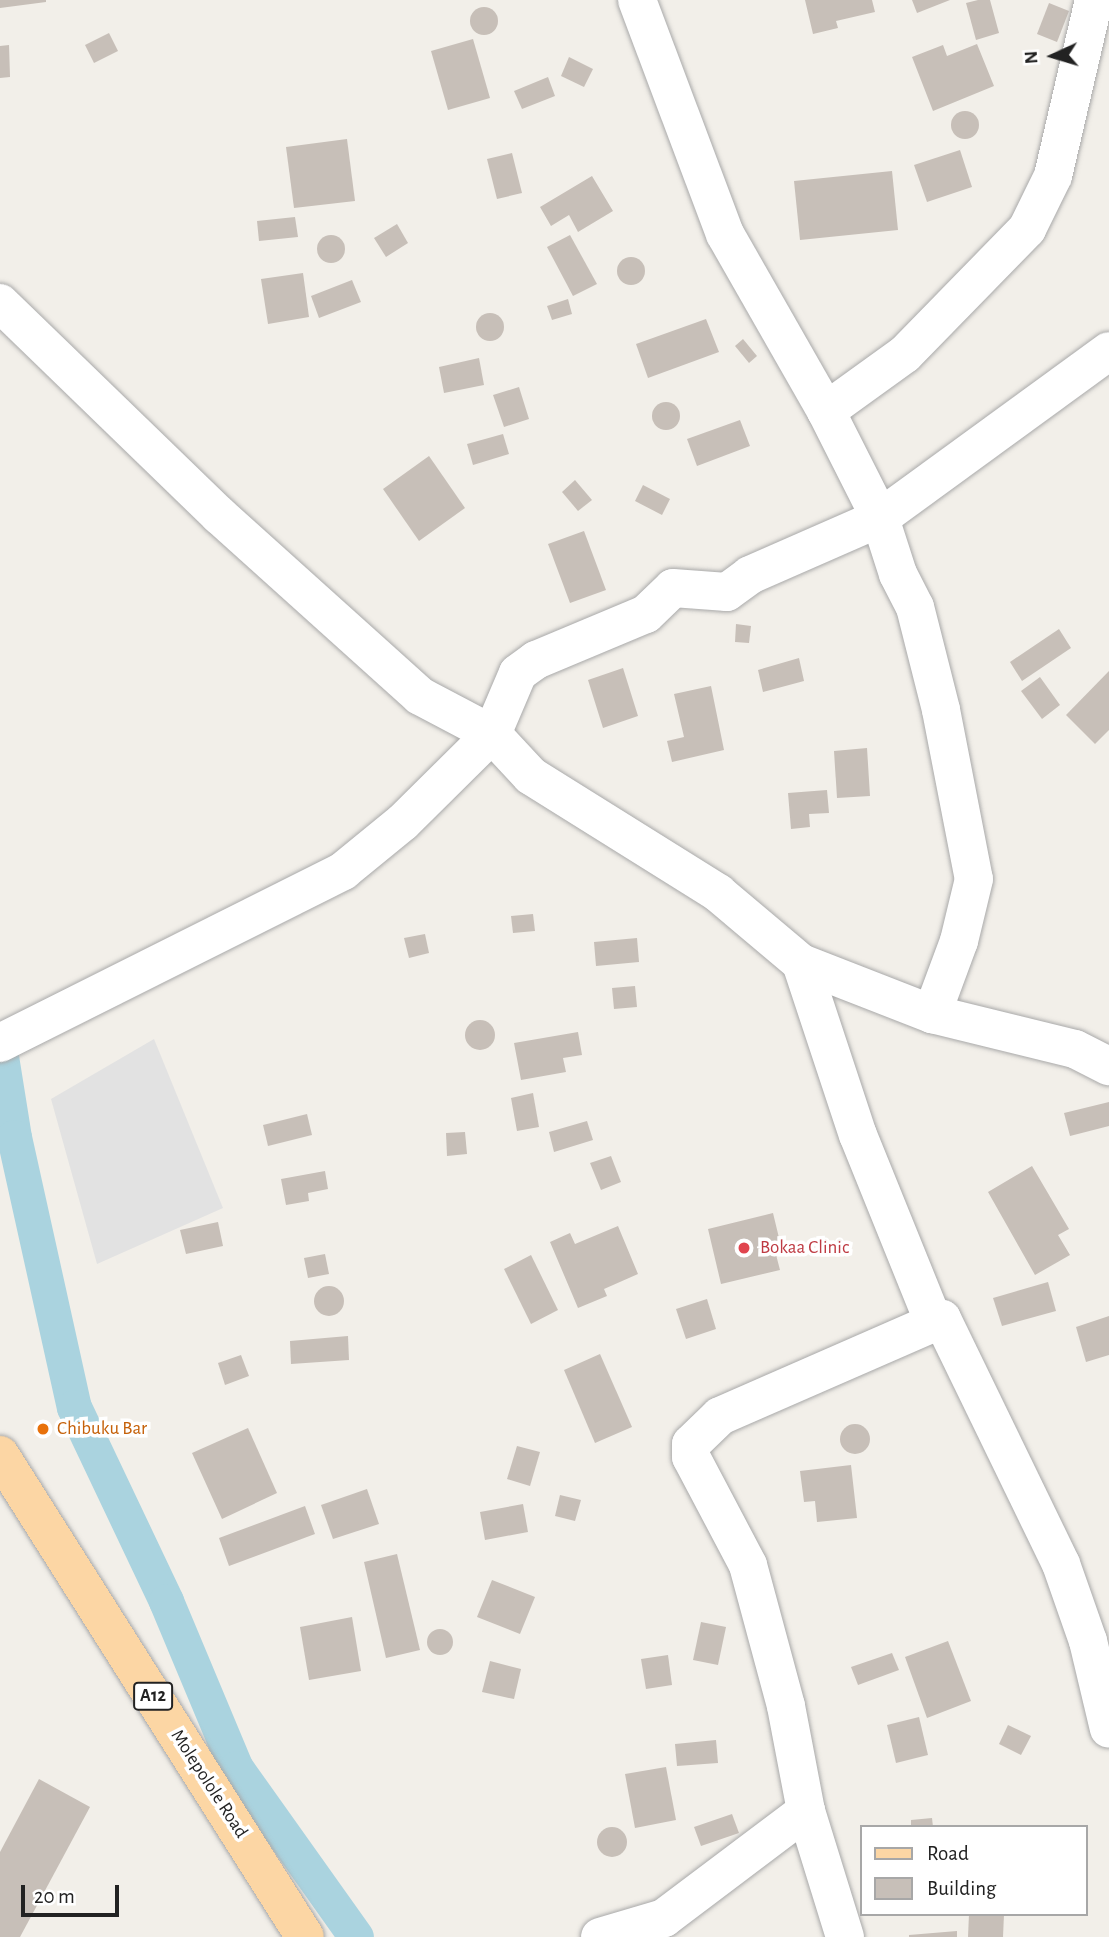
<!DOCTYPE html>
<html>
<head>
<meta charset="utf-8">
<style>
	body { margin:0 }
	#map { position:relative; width:1109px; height:1937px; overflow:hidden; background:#f2efe9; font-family:"Alegreya Sans",sans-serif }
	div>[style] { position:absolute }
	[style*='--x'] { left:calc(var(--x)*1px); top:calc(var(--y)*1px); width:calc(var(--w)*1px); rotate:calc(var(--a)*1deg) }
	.parking>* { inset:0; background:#e2e2e2 }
	.canal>* { height:35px; margin:-17.5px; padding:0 17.5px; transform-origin:17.5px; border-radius:17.5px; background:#aad3df }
	.building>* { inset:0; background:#c7bfb8 }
	.round { border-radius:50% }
	.roads { filter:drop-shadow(0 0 2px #a9a9a9) drop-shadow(0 0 2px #a9a9a9) }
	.minor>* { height:38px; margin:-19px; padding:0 19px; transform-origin:19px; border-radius:19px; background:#fff }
	.major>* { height:38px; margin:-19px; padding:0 19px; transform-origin:19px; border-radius:19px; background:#fcd6a4 }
	.dots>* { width:19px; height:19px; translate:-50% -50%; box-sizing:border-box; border:4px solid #fff; border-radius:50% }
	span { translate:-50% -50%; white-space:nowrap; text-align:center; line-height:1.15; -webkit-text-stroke:7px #fff; paint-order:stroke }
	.shield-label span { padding:2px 5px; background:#fff; border:2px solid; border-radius:5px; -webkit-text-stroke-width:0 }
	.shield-label { font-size:18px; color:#222; font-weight:700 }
	.health-label { font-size:19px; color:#be3a42 }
	.left { translate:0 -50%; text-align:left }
	.food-label { font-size:19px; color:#c56008 }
	.street-label { font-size:19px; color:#222 }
	.legend { position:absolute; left:860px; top:1825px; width:228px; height:91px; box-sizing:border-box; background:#fff; border:2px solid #a7a7a7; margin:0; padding:9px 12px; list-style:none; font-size:21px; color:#222 }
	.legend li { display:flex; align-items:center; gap:14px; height:35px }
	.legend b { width:35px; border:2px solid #a7a7a7 }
	.north { position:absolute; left:1018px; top:21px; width:70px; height:70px; -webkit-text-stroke:5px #fff; paint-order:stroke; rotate:266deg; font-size:19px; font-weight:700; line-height:28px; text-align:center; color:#222 }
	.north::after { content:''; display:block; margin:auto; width:24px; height:32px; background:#222; clip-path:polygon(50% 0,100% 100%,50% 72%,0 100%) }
	.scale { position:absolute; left:21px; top:1885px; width:98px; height:32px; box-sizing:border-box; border:4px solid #222; border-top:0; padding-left:9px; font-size:21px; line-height:24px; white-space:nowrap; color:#222; -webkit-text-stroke:5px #fff; paint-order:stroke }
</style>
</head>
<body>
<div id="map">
	<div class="parking">
		<i style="clip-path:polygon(154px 1039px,223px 1208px,97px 1264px,51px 1099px)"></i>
	</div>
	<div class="canal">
		<i style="--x:0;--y:1050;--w:88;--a:80.9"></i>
		<i style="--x:14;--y:1137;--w:277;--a:77.5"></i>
		<i style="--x:74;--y:1407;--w:215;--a:64.6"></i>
		<i style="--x:166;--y:1601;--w:181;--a:67.3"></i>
		<i style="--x:236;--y:1768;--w:207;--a:54.6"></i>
	</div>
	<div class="building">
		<i style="clip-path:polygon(0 0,46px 0,46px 2px,0 8px)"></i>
		<i style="clip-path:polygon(805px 0,872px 0,875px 12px,836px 21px,838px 28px,813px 34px)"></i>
		<i style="clip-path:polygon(912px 0,950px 0,917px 13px)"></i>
		<i style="clip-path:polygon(978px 0,990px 0,999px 33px,976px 40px,966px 3px)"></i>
		<i style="clip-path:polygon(1049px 3px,1069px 11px,1057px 42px,1037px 34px)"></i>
		<i class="round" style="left:470px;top:7px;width:28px;height:28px"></i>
		<i style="clip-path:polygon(109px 33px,118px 51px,94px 63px,85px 45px)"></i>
		<i style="clip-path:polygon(473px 39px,490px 98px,448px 110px,431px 51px)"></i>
		<i style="clip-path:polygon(977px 44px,994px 86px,933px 111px,912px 57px,943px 45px,947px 56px)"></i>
		<i style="clip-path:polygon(9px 45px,10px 77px,0 78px,0 46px)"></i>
		<i style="clip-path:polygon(569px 57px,593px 69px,584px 87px,561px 76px)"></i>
		<i style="clip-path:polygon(548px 77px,555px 96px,522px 109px,514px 91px)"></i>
		<i class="round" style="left:951px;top:111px;width:28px;height:28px"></i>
		<i style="clip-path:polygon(347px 139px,355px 201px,294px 208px,286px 147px)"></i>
		<i style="clip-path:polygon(960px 150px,972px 187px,927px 202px,914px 165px)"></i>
		<i style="clip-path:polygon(512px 153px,522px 193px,497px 199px,487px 159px)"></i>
		<i style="clip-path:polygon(892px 171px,898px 230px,800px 240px,794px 181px)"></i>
		<i style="clip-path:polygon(592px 176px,613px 211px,578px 232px,569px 215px,551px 226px,540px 207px)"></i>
		<i style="clip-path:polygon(295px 217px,298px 237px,259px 241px,257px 221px)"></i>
		<i style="clip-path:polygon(397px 224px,408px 243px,386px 257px,374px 238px)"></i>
		<i style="clip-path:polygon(570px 235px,597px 284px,573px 296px,547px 247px)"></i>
		<i class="round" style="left:317px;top:235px;width:28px;height:28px"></i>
		<i class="round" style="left:617px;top:257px;width:28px;height:28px"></i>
		<i style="clip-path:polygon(303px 273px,309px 317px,268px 324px,261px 279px)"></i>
		<i style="clip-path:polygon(352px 280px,361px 302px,319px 318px,311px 296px)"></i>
		<i style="clip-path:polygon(568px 299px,572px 314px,552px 320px,547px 306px)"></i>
		<i class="round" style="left:476px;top:313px;width:28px;height:28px"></i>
		<i style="clip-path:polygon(706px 319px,719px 352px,648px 378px,636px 344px)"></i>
		<i style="clip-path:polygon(743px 339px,757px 356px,749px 363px,735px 346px)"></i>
		<i style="clip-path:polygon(479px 358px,484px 385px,444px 393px,439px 367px)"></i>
		<i style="clip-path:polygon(519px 387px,529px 419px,504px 427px,493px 395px)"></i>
		<i class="round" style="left:652px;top:402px;width:28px;height:28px"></i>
		<i style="clip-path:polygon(740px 420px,750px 446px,697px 466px,687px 439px)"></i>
		<i style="clip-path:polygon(503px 434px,509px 454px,473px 465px,467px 444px)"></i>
		<i style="clip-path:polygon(429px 456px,465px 508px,419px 541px,383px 489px)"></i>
		<i style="clip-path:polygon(575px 480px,592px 500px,578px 511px,562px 492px)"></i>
		<i style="clip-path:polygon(643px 485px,670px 499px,662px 515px,635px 501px)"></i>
		<i style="clip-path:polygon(584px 531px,606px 590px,570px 603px,548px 544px)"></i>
		<i style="clip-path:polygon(736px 624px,751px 626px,749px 643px,735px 642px)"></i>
		<i style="clip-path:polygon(1059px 629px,1071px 648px,1022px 681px,1010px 662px)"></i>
		<i style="clip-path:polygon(799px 658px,804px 681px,763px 692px,758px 670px)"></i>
		<i style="clip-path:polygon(623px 668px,638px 716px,603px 728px,588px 680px)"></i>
		<i style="clip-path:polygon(1109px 671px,1109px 730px,1095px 744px,1066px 715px)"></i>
		<i style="clip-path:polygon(1040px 677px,1060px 705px,1042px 719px,1021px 691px)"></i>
		<i style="clip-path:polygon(711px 686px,724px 750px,672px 762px,667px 741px,684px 737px,674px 694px)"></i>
		<i style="clip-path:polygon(867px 748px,870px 796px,837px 798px,834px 751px)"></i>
		<i style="clip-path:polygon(827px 790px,829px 813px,809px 814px,810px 827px,791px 829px,788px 793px)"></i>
		<i style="clip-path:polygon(533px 914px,535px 931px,513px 933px,511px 916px)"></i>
		<i style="clip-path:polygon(425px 934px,429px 953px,409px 958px,404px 938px)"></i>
		<i style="clip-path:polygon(637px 938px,639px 962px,596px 966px,594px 942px)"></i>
		<i style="clip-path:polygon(635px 986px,637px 1007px,614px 1009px,612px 988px)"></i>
		<i class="round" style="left:465px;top:1020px;width:30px;height:30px"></i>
		<i style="clip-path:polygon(578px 1032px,582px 1055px,563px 1058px,566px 1072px,521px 1080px,514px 1043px)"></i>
		<i style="clip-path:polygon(533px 1093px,539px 1127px,517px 1131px,511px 1098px)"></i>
		<i style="clip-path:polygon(1109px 1102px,1109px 1126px,1070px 1136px,1064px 1113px)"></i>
		<i style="clip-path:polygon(307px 1114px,312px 1135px,268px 1146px,263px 1125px)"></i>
		<i style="clip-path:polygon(587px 1121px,593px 1140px,554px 1152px,549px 1132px)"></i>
		<i style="clip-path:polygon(465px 1132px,467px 1154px,447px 1156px,446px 1133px)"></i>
		<i style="clip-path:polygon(611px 1156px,621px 1182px,601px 1190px,590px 1163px)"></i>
		<i style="clip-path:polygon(1032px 1166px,1069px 1229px,1058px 1235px,1070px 1255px,1035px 1275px,988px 1192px)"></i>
		<i style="clip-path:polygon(325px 1171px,328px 1189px,308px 1193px,309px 1201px,286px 1205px,281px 1179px)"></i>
		<i style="clip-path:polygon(773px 1213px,780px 1242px,773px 1243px,780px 1270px,721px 1284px,708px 1229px)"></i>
		<i style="clip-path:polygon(218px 1222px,223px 1246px,186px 1254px,180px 1230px)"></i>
		<i style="clip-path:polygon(618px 1226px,638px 1274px,604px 1289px,607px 1296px,578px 1308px,550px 1242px,570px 1233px,575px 1244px)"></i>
		<i style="clip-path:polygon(325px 1254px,329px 1274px,308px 1278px,304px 1258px)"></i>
		<i style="clip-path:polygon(531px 1255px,558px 1310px,531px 1324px,504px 1269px)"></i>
		<i style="clip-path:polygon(1048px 1282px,1056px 1311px,1002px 1326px,993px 1298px)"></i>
		<i class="round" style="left:314px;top:1286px;width:30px;height:30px"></i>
		<i style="clip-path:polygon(707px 1299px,716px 1329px,686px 1339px,676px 1309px)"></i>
		<i style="clip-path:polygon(1109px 1316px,1109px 1355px,1086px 1362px,1076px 1327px)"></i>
		<i style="clip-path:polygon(348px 1336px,349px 1360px,291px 1364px,290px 1341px)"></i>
		<i style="clip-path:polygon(600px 1354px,632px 1427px,595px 1443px,564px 1370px)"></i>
		<i style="clip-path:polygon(241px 1355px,249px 1376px,225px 1385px,218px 1363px)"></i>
		<i class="round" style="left:840px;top:1424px;width:30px;height:30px"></i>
		<i style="clip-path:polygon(248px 1428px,277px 1493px,222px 1519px,192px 1453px)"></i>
		<i style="clip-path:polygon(517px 1446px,540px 1452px,530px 1486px,507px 1479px)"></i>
		<i style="clip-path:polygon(851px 1465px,857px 1518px,817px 1522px,815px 1501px,804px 1502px,800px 1471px)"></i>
		<i style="clip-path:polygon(367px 1489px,379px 1524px,333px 1539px,321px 1505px)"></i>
		<i style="clip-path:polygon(560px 1495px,581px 1500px,575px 1521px,555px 1516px)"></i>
		<i style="clip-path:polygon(523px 1504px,528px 1532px,485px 1540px,480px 1512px)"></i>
		<i style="clip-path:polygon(305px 1506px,315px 1534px,229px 1566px,219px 1538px)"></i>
		<i style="clip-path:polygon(397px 1554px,420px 1650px,386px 1658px,364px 1562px)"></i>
		<i style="clip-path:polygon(492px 1580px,535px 1597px,520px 1634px,477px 1617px)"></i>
		<i style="clip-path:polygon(352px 1617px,361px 1671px,309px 1680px,300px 1627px)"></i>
		<i style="clip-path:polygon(701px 1622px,726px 1627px,718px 1665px,693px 1660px)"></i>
		<i class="round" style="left:427px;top:1629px;width:26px;height:26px"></i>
		<i style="clip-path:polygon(948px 1641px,971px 1701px,927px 1718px,905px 1657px)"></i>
		<i style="clip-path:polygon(892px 1653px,899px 1670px,858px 1685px,851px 1667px)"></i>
		<i style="clip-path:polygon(668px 1655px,672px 1685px,646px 1689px,641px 1659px)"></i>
		<i style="clip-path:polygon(490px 1661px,521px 1669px,514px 1699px,482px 1692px)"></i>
		<i style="clip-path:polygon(919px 1717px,928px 1755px,896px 1763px,887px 1725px)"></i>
		<i style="clip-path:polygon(1008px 1725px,1031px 1736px,1021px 1755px,999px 1744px)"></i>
		<i style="clip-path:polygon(716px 1740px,718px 1763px,677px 1766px,675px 1744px)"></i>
		<i style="clip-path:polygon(666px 1767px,676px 1820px,635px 1828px,625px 1774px)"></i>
		<i style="clip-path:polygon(39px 1779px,90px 1807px,20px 1937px,0 1937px,0 1852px)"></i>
		<i style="clip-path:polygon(732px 1814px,739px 1833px,701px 1846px,694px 1827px)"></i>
		<i style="clip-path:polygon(932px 1818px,933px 1827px,911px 1827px,911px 1820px)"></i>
		<i class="round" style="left:597px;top:1827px;width:30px;height:30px"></i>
		<i style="clip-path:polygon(969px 1914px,1004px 1914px,1003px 1937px,968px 1937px)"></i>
		<i style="clip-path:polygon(957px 1931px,957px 1937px,909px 1937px,909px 1935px)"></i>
	</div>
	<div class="roads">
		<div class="minor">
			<i style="--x:637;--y:0;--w:250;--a:69.4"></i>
			<i style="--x:725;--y:234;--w:204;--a:60.3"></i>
			<i style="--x:826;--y:411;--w:120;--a:63.2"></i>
			<i style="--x:880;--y:518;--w:59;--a:72.2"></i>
			<i style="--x:898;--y:574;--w:37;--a:63"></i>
			<i style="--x:915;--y:607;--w:106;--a:75.8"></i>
			<i style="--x:941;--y:710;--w:172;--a:79"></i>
			<i style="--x:974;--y:879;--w:64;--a:103.6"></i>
			<i style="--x:959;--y:941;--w:78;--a:110.3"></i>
			<i style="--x:0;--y:303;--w:305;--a:44.1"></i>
			<i style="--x:219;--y:515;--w:270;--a:42"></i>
			<i style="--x:420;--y:696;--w:81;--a:27.8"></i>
			<i style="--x:492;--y:734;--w:57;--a:47.1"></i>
			<i style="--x:531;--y:776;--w:221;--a:32"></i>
			<i style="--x:718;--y:893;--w:109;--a:40.1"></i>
			<i style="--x:801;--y:963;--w:141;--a:21.3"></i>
			<i style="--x:932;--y:1014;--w:147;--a:13.8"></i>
			<i style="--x:1075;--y:1049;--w:38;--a:27"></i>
			<i style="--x:826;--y:411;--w:97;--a:-35.8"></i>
			<i style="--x:905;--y:354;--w:175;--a:-45.7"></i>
			<i style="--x:1027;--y:229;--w:59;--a:-63.9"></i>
			<i style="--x:1053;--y:176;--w:181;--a:-76.9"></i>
			<i style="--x:801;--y:963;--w:181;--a:71.7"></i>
			<i style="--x:858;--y:1135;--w:197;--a:68"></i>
			<i style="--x:932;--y:1318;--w:10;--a:6"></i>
			<i style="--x:942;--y:1319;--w:272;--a:64.1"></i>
			<i style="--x:1061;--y:1564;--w:82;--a:70.7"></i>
			<i style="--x:1088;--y:1641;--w:90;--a:76.6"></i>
			<i style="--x:0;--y:1043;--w:384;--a:-26.6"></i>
			<i style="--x:343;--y:871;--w:77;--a:-39.2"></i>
			<i style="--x:403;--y:822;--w:125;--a:-44.7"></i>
			<i style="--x:492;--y:734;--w:66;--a:-66.9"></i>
			<i style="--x:518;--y:673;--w:22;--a:-36"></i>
			<i style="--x:536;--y:660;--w:119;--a:-22.7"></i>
			<i style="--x:646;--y:614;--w:37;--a:-44"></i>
			<i style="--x:673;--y:588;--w:54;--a:4.2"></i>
			<i style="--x:727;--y:592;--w:29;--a:-36"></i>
			<i style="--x:750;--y:575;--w:142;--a:-23.7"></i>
			<i style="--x:880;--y:518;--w:283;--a:-36.1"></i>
			<i style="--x:600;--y:1937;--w:67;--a:-16.5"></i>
			<i style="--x:664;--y:1918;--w:178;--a:-37"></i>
			<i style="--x:845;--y:1937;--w:132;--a:-107.2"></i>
			<i style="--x:806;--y:1811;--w:107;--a:-100.8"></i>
			<i style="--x:786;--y:1706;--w:146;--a:-105.1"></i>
			<i style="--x:748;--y:1565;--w:122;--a:-117.8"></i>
			<i style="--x:691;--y:1457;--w:13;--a:-90"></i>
			<i style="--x:691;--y:1444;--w:40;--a:-44"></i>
			<i style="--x:720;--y:1416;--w:242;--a:-23.6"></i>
		</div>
		<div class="major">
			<i style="--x:0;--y:1455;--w:570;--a:57.68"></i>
		</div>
	</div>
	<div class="dots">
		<i style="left:744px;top:1248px;background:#e0444e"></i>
		<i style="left:43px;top:1429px;background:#e8710a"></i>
	</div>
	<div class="shield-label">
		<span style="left:153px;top:1696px">A12</span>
	</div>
	<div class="health-label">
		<span class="left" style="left:760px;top:1248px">Bokaa Clinic</span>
	</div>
	<div class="food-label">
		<span class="left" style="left:57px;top:1429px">Chibuku Bar</span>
	</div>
	<div class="street-label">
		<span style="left:209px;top:1784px;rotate:57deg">Molepolole Road</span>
	</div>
	<ul class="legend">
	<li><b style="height:9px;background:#fcd6a4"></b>Road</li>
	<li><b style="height:19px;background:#c7bfb8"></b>Building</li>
	</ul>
	<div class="north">N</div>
	<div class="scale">20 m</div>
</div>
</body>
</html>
